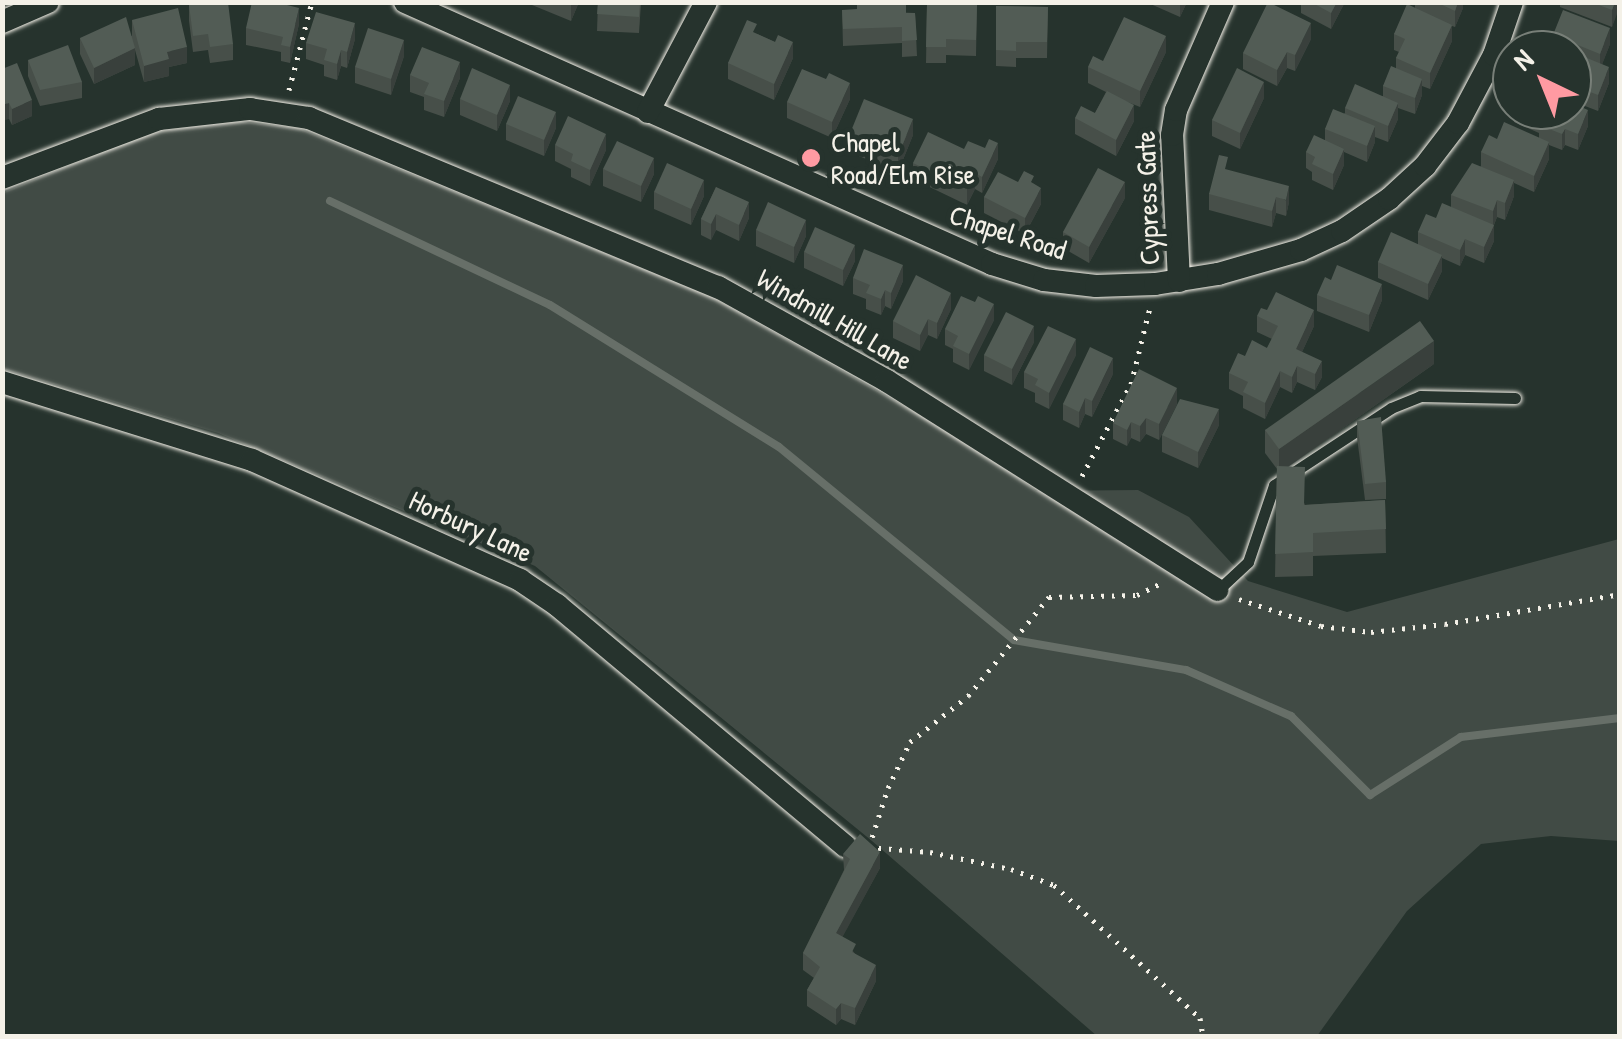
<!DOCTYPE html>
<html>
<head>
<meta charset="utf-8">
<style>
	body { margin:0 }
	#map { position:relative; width:1622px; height:1039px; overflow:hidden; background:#26332d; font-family:"Patrick Hand",sans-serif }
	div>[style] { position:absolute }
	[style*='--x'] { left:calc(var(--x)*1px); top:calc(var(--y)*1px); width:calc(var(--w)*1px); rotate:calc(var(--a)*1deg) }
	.green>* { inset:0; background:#414b45 }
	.stream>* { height:8px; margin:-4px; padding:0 4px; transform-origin:4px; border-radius:4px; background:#676f68 }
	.path>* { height:5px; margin-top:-2.5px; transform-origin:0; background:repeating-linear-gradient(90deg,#f4f1e8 0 2.5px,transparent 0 10.5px) }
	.roads { filter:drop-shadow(0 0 2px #f4f1e8) drop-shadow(0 0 2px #f4f1e8) }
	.lane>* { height:11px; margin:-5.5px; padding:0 5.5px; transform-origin:5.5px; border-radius:5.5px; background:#26332d }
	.street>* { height:22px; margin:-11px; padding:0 11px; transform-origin:11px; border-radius:11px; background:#26332d }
	.wall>* { inset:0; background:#474f49 }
	.shaded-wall>* { inset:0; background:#39403c }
	.building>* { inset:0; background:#525c55 }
	.dots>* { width:28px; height:28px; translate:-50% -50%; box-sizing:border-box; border:5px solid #26332d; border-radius:50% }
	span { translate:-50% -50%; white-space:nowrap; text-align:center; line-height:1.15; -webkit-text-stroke:10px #26332d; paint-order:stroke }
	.poi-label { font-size:28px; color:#f4f1e8 }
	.left { translate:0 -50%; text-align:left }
	.street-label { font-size:28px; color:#f4f1e8 }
	.frame { position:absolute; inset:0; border:5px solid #f4f1e8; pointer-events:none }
	.north { position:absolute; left:1492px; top:30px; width:100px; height:100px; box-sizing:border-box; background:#26332d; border:2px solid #787f78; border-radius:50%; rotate:317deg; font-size:28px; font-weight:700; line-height:40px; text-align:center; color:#f4f1e8 }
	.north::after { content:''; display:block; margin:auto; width:35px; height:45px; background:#ff9aa2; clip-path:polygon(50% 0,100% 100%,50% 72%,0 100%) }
</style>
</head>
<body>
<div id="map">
	<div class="green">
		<i style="clip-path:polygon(233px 121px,298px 128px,712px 297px,978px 448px,1036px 491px,1138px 490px,1189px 517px,1248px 581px,1347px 612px,1619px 539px,1619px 841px,1551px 836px,1481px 844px,1407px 911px,1317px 1036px,1097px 1036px,872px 841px,535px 566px,218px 433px,3px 369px,2px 193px,149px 133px)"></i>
	</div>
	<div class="stream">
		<i style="--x:330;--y:201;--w:243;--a:25.3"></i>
		<i style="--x:550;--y:305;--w:269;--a:31.8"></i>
		<i style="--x:779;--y:447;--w:304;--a:39.4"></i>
		<i style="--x:1014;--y:640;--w:175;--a:9.9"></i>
		<i style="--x:1186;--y:670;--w:115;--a:23.7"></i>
		<i style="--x:1291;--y:716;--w:112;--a:45"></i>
		<i style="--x:1370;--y:795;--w:108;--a:-32.5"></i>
		<i style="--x:1461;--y:737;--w:160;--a:-6.8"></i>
	</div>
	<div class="path">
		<i style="--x:289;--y:90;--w:91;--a:-75.4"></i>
		<i style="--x:1082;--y:476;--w:104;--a:-62"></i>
		<i style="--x:1131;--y:384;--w:79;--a:-76.1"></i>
		<i style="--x:1239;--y:599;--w:86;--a:18.2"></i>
		<i style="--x:1321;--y:626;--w:50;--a:6.8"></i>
		<i style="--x:1371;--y:632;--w:74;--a:-6.2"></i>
		<i style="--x:1445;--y:624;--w:178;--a:-9.7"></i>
		<i style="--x:868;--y:847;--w:62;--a:4.6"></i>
		<i style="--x:930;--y:852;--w:83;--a:11.9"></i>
		<i style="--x:1011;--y:869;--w:46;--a:20.4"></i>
		<i style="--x:1054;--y:885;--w:197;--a:42.3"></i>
		<i style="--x:1200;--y:1018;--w:18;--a:81"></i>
		<i style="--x:869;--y:847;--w:62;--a:-72.1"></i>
		<i style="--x:888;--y:788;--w:51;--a:-64.4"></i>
		<i style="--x:910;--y:742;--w:74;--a:-38.4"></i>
		<i style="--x:968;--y:696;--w:128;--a:-50.7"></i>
		<i style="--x:1049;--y:597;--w:88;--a:-1.3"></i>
		<i style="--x:1137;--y:595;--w:30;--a:-26"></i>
	</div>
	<div class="roads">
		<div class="lane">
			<i style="--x:1218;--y:590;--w:41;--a:-43"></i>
			<i style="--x:1248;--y:562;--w:81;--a:-71.3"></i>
			<i style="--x:1274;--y:485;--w:140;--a:-33.3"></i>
			<i style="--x:1391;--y:408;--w:31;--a:-22"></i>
			<i style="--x:1420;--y:396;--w:95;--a:1.2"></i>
		</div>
		<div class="street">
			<i style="--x:405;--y:2;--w:643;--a:24.05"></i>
			<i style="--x:992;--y:264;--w:54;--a:17.1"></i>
			<i style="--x:1044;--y:280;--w:52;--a:6.6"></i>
			<i style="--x:1096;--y:286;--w:59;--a:-1.9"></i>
			<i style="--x:1155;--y:284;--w:64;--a:-9"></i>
			<i style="--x:1218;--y:274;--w:86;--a:-16.1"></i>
			<i style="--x:1301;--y:250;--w:45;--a:-24.9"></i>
			<i style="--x:1342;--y:231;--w:57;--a:-34.2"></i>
			<i style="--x:1389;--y:199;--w:49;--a:-42.5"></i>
			<i style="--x:1425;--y:166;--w:54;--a:-52.5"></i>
			<i style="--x:1458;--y:123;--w:77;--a:-62.1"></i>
			<i style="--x:1494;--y:55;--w:56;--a:-71.2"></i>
			<i style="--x:2;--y:22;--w:50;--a:-23.5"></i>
			<i style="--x:648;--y:112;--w:124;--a:-62.2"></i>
			<i style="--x:2;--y:178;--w:168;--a:-20.6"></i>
			<i style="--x:159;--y:119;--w:92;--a:-6.3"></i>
			<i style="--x:250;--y:109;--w:60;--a:8.7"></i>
			<i style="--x:309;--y:118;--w:443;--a:22.5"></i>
			<i style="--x:718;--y:287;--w:193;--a:29.1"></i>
			<i style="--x:887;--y:381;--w:391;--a:32.3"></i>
			<i style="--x:1179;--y:281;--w:146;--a:-92.7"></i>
			<i style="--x:1172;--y:135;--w:25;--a:-81"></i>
			<i style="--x:1176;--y:110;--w:118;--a:-66.5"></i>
			<i style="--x:2;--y:382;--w:262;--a:17.3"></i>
			<i style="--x:252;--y:460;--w:294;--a:24.1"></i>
			<i style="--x:520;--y:580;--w:45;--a:34"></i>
			<i style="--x:557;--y:605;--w:376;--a:39.9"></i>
		</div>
	</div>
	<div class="wall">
		<i style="clip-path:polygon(532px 2px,579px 2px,571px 21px,532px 5px)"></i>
		<i style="clip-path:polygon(598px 2px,641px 3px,639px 33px,597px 31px)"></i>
		<i style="clip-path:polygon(1146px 2px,1187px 2px,1180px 17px)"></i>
		<i style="clip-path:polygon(1301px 2px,1345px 2px,1331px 29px,1301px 13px)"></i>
		<i style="clip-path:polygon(1415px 2px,1463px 2px,1463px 8px,1455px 27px,1452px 26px,1452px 41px,1430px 89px,1422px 86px,1422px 95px,1415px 114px,1398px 108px,1398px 119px,1388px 142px,1375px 137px,1375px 142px,1367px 162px,1344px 152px,1344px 165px,1333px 190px,1312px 180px,1312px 172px,1306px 168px,1306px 152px,1325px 140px,1325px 129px,1345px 113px,1345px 108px,1383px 96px,1383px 86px,1396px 68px,1396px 58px,1399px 52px,1394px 50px,1394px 34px,1415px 8px)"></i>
		<i style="clip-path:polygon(1560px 2px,1620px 2px,1612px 27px,1560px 7px)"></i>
		<i style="clip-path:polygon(927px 4px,977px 5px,976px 56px,946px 55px,946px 63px,926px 63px)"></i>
		<i style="clip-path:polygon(189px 5px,233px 44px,233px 60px,210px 63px,208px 50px,193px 52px,189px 21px)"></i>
		<i style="clip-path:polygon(996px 6px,1048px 7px,1047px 58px,1016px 58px,1016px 67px,996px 66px)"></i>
		<i style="clip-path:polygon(842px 10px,915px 13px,917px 56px,902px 57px,902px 43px,843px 46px)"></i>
		<i style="clip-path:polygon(132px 20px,187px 63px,169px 67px,169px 76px,144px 82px,135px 50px,135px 65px,94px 84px,80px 54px,80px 38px,132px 36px)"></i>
		<i style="clip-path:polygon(299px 24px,290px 63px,281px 61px,281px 52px,246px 45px,246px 28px)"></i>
		<i style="clip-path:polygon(757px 34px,775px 42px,793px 58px,774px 100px,728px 79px,728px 63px)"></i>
		<i style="clip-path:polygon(1553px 35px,1610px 44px,1602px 64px,1609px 83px,1598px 111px,1572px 101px,1572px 50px,1540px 50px,1553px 45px)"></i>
		<i style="clip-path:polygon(355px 39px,347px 68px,341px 66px,337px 80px,324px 76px,324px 65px,306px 59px,306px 43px)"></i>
		<i style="clip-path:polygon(1311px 39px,1295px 71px,1287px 68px,1277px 86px,1243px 69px,1243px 53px)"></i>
		<i style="clip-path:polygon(1166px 52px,1140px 107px,1125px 101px,1134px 121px,1116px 156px,1075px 134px,1075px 118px,1095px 113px,1106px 92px,1088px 83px,1088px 67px,1103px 61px)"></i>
		<i style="clip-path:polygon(404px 56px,391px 95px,355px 83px,355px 67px)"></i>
		<i style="clip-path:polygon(28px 60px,82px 82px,82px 98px,40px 106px,28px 76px)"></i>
		<i style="clip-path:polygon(2px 69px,32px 116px,12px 125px,9px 119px)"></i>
		<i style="clip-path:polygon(410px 75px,460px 78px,444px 117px,424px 110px,424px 97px,410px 92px)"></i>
		<i style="clip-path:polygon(1264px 98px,1240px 149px,1212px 136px,1212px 120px)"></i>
		<i style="clip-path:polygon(460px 99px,510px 101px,497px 131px,460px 115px)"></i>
		<i style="clip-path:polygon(850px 99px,832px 138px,787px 118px,787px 102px)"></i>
		<i style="clip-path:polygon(1514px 110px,1572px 110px,1588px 126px,1578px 150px,1565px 145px,1562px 150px,1549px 145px,1549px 159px,1534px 192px,1514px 183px,1514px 196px,1505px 220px,1497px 217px,1494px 225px,1494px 241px,1484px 263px,1465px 255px,1460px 266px,1442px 258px,1442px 271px,1428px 300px,1378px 278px,1378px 262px,1418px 245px,1418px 232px,1451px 207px,1451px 195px,1481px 166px,1481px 152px,1497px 139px,1539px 138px,1539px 133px,1514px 122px)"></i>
		<i style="clip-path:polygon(506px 124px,556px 128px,544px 156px,506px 140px)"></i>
		<i style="clip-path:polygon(913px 135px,898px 172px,849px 152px,849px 136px)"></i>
		<i style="clip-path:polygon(555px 145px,606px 150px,590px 186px,571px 177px,571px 169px,555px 161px)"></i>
		<i style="clip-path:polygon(985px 148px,998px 159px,982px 193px,975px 189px,967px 205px,913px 179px,913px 163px,964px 149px)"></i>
		<i style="clip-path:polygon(603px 169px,654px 174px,641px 202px,603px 186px)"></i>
		<i style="clip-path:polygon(1228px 170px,1289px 202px,1286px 216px,1276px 213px,1272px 227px,1209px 210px,1209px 194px)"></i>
		<i style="clip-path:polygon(1018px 182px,1034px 184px,1041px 204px,1025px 234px,984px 213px,984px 197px)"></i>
		<i style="clip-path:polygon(716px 187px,749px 218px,739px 241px,716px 230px,711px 240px,701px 235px,701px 219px)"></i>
		<i style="clip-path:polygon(654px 192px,704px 196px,691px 225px,654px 209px)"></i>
		<i style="clip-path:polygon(1125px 198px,1089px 263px,1063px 248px,1063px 232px)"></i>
		<i style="clip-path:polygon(756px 230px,806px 236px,794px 263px,756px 246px)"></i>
		<i style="clip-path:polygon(804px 252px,855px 261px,843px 286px,804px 268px)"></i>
		<i style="clip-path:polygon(853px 278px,903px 281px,891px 309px,885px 306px,881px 315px,866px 309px,866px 299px,853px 294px)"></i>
		<i style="clip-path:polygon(1317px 295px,1382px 300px,1369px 332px,1317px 311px)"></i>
		<i style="clip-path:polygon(951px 309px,937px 339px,928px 335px,920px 351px,893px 338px,893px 321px)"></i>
		<i style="clip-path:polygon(1257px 316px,1314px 326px,1302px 352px,1322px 377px,1315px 390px,1297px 382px,1292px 393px,1280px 387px,1265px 419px,1243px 408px,1243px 396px,1229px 389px,1229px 373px,1245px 356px,1267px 348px,1272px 339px,1257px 332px)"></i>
		<i style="clip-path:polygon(994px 320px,969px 370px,953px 362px,953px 349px,945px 345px,945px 329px)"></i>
		<i style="clip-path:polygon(1034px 342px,1012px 385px,984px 371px,984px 355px)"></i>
		<i style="clip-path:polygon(1076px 355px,1049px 409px,1035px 402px,1035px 393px,1024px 388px,1024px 372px)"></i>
		<i style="clip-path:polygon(1434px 364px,1289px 466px,1305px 505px,1385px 500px,1386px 553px,1313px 556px,1313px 576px,1275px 577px,1277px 469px,1265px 453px,1265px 430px)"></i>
		<i style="clip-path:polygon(1113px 374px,1092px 417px,1085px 414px,1079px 428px,1063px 420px,1063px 404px)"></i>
		<i style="clip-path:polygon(1177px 404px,1159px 440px,1146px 434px,1140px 442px,1131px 438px,1127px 446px,1113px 439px,1113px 423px)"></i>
		<i style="clip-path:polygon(1357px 421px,1386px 482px,1386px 499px,1365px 500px,1357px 437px)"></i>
		<i style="clip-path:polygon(1219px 425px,1198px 468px,1162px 452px,1162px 435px)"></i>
		<i style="clip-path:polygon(843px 854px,880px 868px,842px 937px,876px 981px,855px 1025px,841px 1019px,836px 1025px,807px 1006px,807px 990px,814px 978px,803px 970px,803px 953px,844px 870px)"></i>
	</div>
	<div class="shaded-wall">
		<i style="clip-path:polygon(572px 2px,579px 2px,571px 21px,571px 5px)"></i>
		<i style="clip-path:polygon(1180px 2px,1187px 2px,1180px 17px)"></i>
		<i style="clip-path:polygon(1337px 2px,1345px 2px,1331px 29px,1331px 13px)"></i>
		<i style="clip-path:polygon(1458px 2px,1463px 2px,1463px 8px,1455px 27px,1455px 11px)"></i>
		<i style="clip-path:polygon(1615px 2px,1620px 2px,1620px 6px,1612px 27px,1612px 10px)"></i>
		<i style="clip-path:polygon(299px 8px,299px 24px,290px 63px,290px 47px)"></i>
		<i style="clip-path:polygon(355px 23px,355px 39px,347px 68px,347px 52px)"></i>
		<i style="clip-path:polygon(1311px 23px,1311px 39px,1295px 71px,1295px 55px)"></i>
		<i style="clip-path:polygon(1452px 25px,1452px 41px,1430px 89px,1430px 73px)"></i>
		<i style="clip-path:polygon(1610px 28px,1610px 44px,1600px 70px,1600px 54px)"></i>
		<i style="clip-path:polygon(1166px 36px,1166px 52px,1140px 107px,1140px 91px)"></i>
		<i style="clip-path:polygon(404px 40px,404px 56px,391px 95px,391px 79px)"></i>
		<i style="clip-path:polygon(793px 42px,793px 58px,774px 100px,774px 84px)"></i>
		<i style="clip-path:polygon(187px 47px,187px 63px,169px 67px,169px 76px,144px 82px,144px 66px,167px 52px)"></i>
		<i style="clip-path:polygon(135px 48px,135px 65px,94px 84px,94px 68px)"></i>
		<i style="clip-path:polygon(341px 50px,341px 66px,337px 80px,337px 64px)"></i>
		<i style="clip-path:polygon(1287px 52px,1287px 68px,1277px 86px,1277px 70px)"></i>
		<i style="clip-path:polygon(460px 62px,460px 78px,444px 117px,444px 101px)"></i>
		<i style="clip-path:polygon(1609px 67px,1609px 83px,1598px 111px,1598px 95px)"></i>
		<i style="clip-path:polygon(1422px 79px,1422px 95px,1415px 114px,1415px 98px)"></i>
		<i style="clip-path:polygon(1264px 82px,1264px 98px,1240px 149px,1240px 133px)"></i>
		<i style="clip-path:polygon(850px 83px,850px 99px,832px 138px,832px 122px)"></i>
		<i style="clip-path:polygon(510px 85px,510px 101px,497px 131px,497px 115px)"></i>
		<i style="clip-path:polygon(32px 100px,32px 116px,12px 125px,12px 109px)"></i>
		<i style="clip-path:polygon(9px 103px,9px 119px,2px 121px,2px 105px)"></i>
		<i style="clip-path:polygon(1398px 103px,1398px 119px,1388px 142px,1388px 126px)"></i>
		<i style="clip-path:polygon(1134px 105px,1134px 121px,1116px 156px,1116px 140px)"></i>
		<i style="clip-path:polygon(1588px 110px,1588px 126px,1578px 150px,1578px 134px)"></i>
		<i style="clip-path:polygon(556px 112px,556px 128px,544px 156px,544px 140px)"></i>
		<i style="clip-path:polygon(913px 119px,913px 135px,898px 172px,898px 156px)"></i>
		<i style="clip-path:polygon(1375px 126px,1375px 142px,1367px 162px,1367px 146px)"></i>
		<i style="clip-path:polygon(1565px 129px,1565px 145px,1562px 150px,1562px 134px)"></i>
		<i style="clip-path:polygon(606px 134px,606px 150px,590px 186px,590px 170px)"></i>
		<i style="clip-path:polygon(1549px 142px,1549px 159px,1534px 192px,1534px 176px)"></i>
		<i style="clip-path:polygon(998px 143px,998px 159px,982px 193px,982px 177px)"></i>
		<i style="clip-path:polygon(1344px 149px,1344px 165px,1333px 190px,1333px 174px)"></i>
		<i style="clip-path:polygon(654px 158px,654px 174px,641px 202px,641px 186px)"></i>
		<i style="clip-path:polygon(975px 173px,975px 189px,967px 205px,967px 189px)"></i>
		<i style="clip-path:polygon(704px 180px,704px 196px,691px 225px,691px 209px)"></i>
		<i style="clip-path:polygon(1514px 180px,1514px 196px,1505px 220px,1505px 203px)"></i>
		<i style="clip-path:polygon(1125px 182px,1125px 198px,1089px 263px,1089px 247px)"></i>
		<i style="clip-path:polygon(1289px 186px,1289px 202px,1286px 216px,1286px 200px)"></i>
		<i style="clip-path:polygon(1041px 188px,1041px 204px,1025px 234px,1025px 218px)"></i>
		<i style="clip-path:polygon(1276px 197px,1276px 213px,1272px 227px,1272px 211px)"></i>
		<i style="clip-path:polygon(1497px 200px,1497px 217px,1493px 227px,1493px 211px)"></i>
		<i style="clip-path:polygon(749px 202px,749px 218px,739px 241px,739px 225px)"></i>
		<i style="clip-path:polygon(716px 214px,716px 230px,711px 240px,711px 224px)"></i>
		<i style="clip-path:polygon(806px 220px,806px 236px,794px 263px,794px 247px)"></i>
		<i style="clip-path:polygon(1494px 225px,1494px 241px,1484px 263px,1484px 247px)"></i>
		<i style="clip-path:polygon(1465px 239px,1465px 255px,1460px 266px,1460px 250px)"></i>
		<i style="clip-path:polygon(855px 245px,855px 261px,843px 286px,843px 270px)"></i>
		<i style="clip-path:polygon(1442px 255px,1442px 271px,1428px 300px,1428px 284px)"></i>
		<i style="clip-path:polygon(903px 265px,903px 281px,891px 309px,891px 293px)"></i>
		<i style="clip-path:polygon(1382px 284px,1382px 300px,1369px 332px,1369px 315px)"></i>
		<i style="clip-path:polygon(885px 290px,885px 306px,881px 315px,881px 299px)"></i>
		<i style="clip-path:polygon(951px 293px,951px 309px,937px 339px,937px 323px)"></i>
		<i style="clip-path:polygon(994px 304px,994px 320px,969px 370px,969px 354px)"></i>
		<i style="clip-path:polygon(1314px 310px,1314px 326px,1296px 365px,1296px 349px)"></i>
		<i style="clip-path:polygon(928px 319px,928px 335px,920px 351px,920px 335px)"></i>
		<i style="clip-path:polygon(1034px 326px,1034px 342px,1012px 385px,1012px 369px)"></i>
		<i style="clip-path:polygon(1076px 339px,1076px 355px,1049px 409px,1049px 393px)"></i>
		<i style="clip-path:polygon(1434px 341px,1434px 364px,1279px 473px,1279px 449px)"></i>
		<i style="clip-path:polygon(1113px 358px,1113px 374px,1092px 417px,1092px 401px)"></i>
		<i style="clip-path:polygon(1322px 361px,1322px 377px,1315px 390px,1315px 374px)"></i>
		<i style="clip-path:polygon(1297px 366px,1297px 382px,1292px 393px,1292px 377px)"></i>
		<i style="clip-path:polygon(1280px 371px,1280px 387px,1265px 419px,1265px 403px)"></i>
		<i style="clip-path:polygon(1177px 388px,1177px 404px,1159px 440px,1159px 424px)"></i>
		<i style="clip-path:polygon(1085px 398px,1085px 414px,1079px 428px,1079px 412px)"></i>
		<i style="clip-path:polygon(1219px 409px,1219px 425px,1198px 468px,1198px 452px)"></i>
		<i style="clip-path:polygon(1146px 418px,1146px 434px,1140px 442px,1140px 426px)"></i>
		<i style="clip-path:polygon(1131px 422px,1131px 438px,1127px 446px,1127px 430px)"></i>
		<i style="clip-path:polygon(880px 852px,880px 868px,836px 949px,836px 933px)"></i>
		<i style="clip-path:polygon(876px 965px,876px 981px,855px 1025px,855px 1008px)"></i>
		<i style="clip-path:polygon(841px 1003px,841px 1019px,836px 1025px,836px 1009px)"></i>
	</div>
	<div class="building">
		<i style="clip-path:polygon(207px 2px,228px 2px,233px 44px,210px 47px,208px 34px,193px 36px,189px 5px)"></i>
		<i style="clip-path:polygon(252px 2px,275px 2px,299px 8px,290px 47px,281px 45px,283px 37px,246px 28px)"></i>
		<i style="clip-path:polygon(598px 2px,640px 2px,639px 17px,597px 14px)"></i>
		<i style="clip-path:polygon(857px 2px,906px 2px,906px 13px,915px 13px,917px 40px,902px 41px,902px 27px,843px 29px,842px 10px,857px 9px)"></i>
		<i style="clip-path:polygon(1268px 2px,1311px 23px,1295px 55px,1287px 52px,1277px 70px,1243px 53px)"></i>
		<i style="clip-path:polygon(1311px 2px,1337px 2px,1331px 13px)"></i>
		<i style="clip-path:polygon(1436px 2px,1458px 2px,1455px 11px)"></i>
		<i style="clip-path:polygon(1591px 2px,1615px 2px,1612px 10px)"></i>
		<i style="clip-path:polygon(927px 4px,977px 5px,976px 40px,946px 39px,946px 47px,926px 47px)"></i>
		<i style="clip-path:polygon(1407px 4px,1452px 25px,1430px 73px,1396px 58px,1405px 39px,1394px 34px)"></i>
		<i style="clip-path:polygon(996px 6px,1048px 7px,1047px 42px,1016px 42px,1016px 51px,996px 50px)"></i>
		<i style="clip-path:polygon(178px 8px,187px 47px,167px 52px,169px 59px,144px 66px,132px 20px)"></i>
		<i style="clip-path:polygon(1563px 10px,1610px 28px,1600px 54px,1553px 35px)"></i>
		<i style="clip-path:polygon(316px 12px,355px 23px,347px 52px,341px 50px,337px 64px,324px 60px,327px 49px,306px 43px)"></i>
		<i style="clip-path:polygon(126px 17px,135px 48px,94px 68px,80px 38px)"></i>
		<i style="clip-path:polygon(1124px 17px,1166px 36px,1140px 91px,1088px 67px,1093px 56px,1103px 61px)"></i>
		<i style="clip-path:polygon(747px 20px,757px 24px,753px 32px,775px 42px,778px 35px,793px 42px,774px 84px,728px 63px)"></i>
		<i style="clip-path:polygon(368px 28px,404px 40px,391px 79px,355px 67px)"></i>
		<i style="clip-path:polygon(1544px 41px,1566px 50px,1540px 50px)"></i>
		<i style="clip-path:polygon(68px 45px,82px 82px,40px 90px,28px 60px)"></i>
		<i style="clip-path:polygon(422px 47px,460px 62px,444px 101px,424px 94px,429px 83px,410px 75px)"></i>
		<i style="clip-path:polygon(1572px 52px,1609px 67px,1598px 95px,1572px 85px)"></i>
		<i style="clip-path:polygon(17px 63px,32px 100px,12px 109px,9px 103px,2px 105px,2px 69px)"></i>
		<i style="clip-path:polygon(1391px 66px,1422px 79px,1415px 98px,1383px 86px)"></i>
		<i style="clip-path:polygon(472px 68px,510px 85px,497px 115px,460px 99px)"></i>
		<i style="clip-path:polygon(1237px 68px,1264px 82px,1240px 133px,1212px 120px)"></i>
		<i style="clip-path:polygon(802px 69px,826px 79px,829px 73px,850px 83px,832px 122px,787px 102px)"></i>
		<i style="clip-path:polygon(1355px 84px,1398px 103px,1388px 126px,1345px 108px)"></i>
		<i style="clip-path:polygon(1107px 91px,1134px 105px,1116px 140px,1075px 118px,1081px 106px,1095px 113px)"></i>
		<i style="clip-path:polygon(518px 96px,556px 112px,544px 140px,506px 124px)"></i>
		<i style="clip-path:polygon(864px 99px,913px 119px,898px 156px,849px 136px)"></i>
		<i style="clip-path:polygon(1572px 103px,1588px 110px,1578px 134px,1565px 129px,1562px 134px,1539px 125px,1542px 118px,1523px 110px,1572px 110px)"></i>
		<i style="clip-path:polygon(1333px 109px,1375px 126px,1367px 146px,1325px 129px)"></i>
		<i style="clip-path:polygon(568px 116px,606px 134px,590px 170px,571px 161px,573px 154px,555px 145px)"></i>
		<i style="clip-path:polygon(1504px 122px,1549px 142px,1534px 176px,1481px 152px,1489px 135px,1497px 139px)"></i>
		<i style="clip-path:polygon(928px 132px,964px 149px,968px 141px,985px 148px,989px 139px,998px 143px,982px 177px,975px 173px,967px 189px,913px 163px)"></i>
		<i style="clip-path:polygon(1314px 135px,1344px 149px,1333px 174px,1312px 164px,1315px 157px,1306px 152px)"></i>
		<i style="clip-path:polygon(617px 141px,654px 158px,641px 186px,603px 169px)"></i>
		<i style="clip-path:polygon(1219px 155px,1228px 157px,1225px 169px,1289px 186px,1286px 200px,1276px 197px,1272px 211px,1209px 194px)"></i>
		<i style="clip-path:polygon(667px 163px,704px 180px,691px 209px,654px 192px)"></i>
		<i style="clip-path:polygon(1472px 163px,1514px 180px,1505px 203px,1497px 200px,1493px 211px,1451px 195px)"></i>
		<i style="clip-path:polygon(1098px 168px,1125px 182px,1089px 247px,1063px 232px)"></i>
		<i style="clip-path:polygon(1024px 171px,1034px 176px,1031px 182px,1041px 188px,1025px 218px,984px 197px,998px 172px,1018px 182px)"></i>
		<i style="clip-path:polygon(716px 187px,749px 202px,739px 225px,716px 214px,711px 224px,701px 219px)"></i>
		<i style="clip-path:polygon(768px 202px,806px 220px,794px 247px,756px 230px)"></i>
		<i style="clip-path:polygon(1442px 203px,1494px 225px,1484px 247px,1465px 239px,1460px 250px,1418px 232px,1426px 214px,1436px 218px)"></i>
		<i style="clip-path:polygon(815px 227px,855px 245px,843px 270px,804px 252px)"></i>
		<i style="clip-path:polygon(1391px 232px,1442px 255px,1428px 284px,1378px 262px)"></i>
		<i style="clip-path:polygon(864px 249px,903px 265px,891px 293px,885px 290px,881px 299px,866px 293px,870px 285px,853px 278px)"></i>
		<i style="clip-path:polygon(1337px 265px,1382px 284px,1369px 315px,1317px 295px,1325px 277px,1331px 280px)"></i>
		<i style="clip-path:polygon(916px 275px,951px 293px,937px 323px,928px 319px,920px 335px,893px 321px)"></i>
		<i style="clip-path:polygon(1276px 292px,1314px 310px,1296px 349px,1322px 361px,1315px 374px,1297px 366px,1292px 377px,1280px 371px,1265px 403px,1243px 392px,1248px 382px,1229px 373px,1238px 353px,1245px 356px,1252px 340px,1267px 348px,1278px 326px,1257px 316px,1261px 308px,1267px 310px)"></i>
		<i style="clip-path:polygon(961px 296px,975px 302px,978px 296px,994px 304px,969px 354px,953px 346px,958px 336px,945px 329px)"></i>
		<i style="clip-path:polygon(1006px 312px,1034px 326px,1012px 369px,984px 355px)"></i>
		<i style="clip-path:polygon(1420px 321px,1434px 341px,1279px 449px,1265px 430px)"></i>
		<i style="clip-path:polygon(1048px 326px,1076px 339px,1049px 393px,1035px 385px,1038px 379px,1024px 372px)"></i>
		<i style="clip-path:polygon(1090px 347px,1113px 358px,1092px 401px,1085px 398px,1079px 412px,1063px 404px)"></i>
		<i style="clip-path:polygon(1139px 369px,1177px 388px,1159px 424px,1146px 418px,1140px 426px,1131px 422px,1127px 430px,1113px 423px)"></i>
		<i style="clip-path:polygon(1180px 399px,1219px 409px,1198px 452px,1162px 435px)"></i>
		<i style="clip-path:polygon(1381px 417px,1386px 482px,1365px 484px,1357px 421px)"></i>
		<i style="clip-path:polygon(1277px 466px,1305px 467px,1304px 505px,1385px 500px,1386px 529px,1313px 533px,1313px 552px,1275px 554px)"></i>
		<i style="clip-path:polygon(860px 834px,880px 852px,836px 933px,856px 944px,852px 952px,876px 965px,855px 1008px,841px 1003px,836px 1009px,807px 990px,820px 967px,803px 953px,850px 859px,843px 854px)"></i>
	</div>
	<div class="dots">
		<i style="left:811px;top:158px;background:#ff9aa2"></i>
	</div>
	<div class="poi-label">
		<span class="left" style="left:831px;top:158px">Chapel<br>Road/Elm Rise</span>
	</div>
	<div class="street-label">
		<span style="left:1147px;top:198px;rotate:-92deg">Cypress Gate</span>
		<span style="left:1008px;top:232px;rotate:18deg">Chapel Road</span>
		<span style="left:835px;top:319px;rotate:30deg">Windmill Hill Lane</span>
		<span style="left:471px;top:526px;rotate:25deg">Horbury Lane</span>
	</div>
	<div class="frame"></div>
	<div class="north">N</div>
</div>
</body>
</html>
